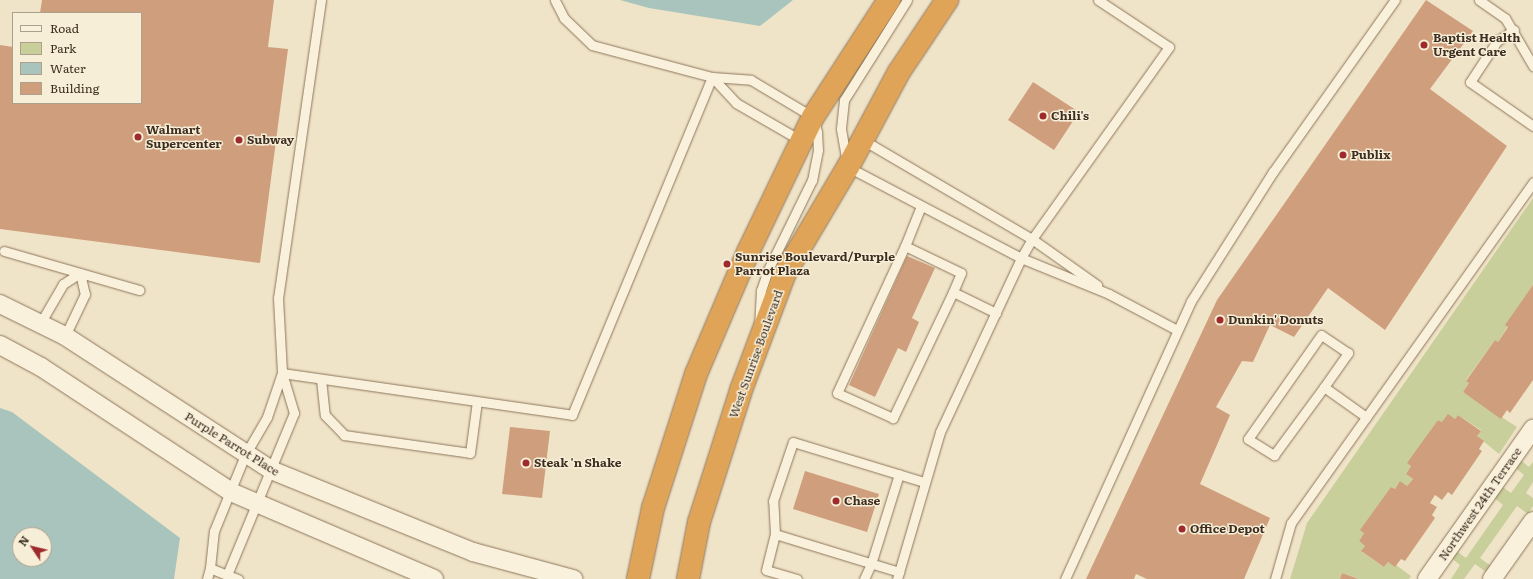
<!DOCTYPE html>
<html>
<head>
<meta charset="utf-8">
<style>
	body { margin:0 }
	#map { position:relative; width:1533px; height:579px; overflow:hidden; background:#f0e4c8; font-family:Literata,serif }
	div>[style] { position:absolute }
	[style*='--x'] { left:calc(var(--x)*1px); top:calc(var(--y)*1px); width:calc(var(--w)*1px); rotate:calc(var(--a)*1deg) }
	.green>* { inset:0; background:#c9cf9b }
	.water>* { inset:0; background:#a9c4bc }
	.building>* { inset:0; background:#cf9f7d }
	.roads { filter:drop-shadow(0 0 1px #8d765c) drop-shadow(0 0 1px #8d765c) }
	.lane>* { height:9px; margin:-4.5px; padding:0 4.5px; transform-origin:4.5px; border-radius:4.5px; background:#faf1dc }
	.street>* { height:18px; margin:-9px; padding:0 9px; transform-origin:9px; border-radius:9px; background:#faf1dc }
	.highway>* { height:22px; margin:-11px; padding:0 11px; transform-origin:11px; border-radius:11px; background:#e0a458 }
	.dots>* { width:11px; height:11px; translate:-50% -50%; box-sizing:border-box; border:2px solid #f7eed8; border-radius:50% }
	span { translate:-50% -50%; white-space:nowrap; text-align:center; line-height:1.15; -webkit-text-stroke:3px #f7eed8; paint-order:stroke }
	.poi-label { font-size:12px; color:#3d2e20; font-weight:700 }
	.left { translate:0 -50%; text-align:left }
	.street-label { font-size:12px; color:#3d2e20 }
	.legend { position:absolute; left:12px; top:12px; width:130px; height:92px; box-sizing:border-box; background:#f7eed8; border:1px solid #ada18e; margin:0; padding:5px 7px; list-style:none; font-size:12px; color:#3d2e20 }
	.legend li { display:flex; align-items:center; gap:8px; height:20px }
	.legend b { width:20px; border:1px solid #ada18e }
	.north { position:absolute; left:12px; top:527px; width:40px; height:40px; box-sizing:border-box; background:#f7eed8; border:1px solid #ada18e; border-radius:50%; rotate:305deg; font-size:11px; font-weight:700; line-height:16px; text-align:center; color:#3d2e20 }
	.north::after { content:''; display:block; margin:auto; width:14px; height:18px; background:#9e2a2b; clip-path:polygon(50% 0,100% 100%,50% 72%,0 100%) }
</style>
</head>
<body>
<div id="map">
	<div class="green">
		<i style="clip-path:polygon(1533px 198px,1533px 285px,1498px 342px,1495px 340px,1466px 380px,1469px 383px,1463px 392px,1517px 427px,1499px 454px,1477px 436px,1481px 430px,1458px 415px,1455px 419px,1442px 422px,1438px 420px,1406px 474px,1413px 479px,1407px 486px,1400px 482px,1395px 489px,1391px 487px,1359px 541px,1365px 546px,1362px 552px,1384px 567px,1388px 562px,1396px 565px,1411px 576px,1409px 579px,1360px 579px,1342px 573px,1340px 579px,1290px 579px,1307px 523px)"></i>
		<i style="clip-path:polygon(1519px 459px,1529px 467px,1533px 462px,1533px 482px,1526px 493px,1533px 498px,1533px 506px,1528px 514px,1517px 506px,1480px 558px,1491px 566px,1486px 572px,1475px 564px,1464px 579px,1451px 579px,1460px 565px,1450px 557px,1455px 550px,1466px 558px,1503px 505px,1493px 497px,1500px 485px,1511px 493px,1524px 475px,1513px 466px)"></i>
	</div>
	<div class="water">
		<i style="clip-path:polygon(620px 0,793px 0,760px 26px,649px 8px)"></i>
		<i style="clip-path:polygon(evenodd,0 408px,12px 412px,180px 538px,174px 579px,0 579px,0 408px,20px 535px,44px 535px,44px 559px,20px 559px,20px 535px)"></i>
	</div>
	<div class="building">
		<i style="clip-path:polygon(42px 0,274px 0,268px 47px,288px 49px,260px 263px,0 229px,0 45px,13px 47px,13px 103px,141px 103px,141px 13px,40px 13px)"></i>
		<i style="clip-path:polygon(1426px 0,1473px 31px,1430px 89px,1507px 146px,1385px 330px,1328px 288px,1294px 337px,1270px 325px,1253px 362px,1242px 361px,1216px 407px,1230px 415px,1200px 484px,1270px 518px,1244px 579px,1147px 579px,1136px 574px,1134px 579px,1086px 579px,1217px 300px)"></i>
		<i style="clip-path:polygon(1033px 82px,1079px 112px,1054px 150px,1008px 120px)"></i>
		<i style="clip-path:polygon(907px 256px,935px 268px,912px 318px,919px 322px,906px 352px,898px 348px,875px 397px,849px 385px)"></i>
		<i style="clip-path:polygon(1533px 285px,1533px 380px,1510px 413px,1507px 410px,1501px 419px,1463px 392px,1469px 383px,1466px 381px,1495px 340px,1498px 342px,1508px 327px,1505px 325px)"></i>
		<i style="clip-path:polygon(1448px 414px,1455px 419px,1458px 415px,1481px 431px,1477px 436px,1484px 441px,1479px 449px,1482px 451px,1452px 495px,1448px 492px,1442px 500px,1435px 495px,1430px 503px,1437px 507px,1432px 515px,1435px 518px,1405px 561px,1401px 559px,1395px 567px,1388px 562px,1384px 567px,1361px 551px,1365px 546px,1359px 541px,1364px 533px,1360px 530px,1391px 487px,1395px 489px,1400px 481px,1407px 486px,1413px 479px,1406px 474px,1411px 466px,1407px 463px,1438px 420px,1442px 422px)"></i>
		<i style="clip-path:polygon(510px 427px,550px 431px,542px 498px,502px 494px)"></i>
		<i style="clip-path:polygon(805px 471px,879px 494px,867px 532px,793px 509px)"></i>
		<i style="clip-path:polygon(1342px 573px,1359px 579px,1340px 579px)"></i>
	</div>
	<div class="roads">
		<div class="lane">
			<i style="--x:321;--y:0;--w:301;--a:98.2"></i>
			<i style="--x:278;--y:298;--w:75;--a:86.9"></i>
			<i style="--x:282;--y:373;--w:293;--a:8.2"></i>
			<i style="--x:572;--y:415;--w:366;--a:-67.5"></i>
			<i style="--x:712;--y:77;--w:124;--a:-165.1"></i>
			<i style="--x:592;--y:45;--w:39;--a:-136"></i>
			<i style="--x:564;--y:18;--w:20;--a:-117"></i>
			<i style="--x:907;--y:0;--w:118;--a:122.2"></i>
			<i style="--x:844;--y:100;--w:29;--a:96"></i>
			<i style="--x:841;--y:129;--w:39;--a:80"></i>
			<i style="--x:848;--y:167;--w:195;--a:27.7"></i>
			<i style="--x:1021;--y:258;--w:95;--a:22.2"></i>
			<i style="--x:1109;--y:294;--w:77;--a:27.9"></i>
			<i style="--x:1479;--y:0;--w:32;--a:35"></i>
			<i style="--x:1505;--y:18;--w:56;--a:59.7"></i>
			<i style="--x:1514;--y:30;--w:20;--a:147"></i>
			<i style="--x:1497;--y:41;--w:49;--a:123.4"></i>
			<i style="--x:1470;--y:82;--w:77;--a:34.9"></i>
			<i style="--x:712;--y:77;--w:39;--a:4"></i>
			<i style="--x:751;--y:80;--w:72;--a:30.8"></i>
			<i style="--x:813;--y:117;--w:16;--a:75"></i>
			<i style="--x:817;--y:132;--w:18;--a:87"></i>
			<i style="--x:818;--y:150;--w:31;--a:101"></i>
			<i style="--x:812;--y:180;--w:100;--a:116.1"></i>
			<i style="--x:768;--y:270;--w:21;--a:109"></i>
			<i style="--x:761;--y:290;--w:33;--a:93"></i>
			<i style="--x:712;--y:77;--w:35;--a:47"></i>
			<i style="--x:736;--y:103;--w:74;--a:30"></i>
			<i style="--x:863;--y:140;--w:196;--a:30.4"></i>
			<i style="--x:1032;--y:239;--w:80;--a:35.3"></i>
			<i style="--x:905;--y:246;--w:43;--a:-68.2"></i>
			<i style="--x:4;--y:251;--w:141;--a:16.1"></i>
			<i style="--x:953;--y:292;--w:140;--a:115.5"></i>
			<i style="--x:893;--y:418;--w:61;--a:-155.9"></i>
			<i style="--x:837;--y:393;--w:162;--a:-65.2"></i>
			<i style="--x:905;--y:246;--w:62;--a:25.7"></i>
			<i style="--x:961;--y:273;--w:21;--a:113"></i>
			<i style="--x:953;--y:292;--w:48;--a:26"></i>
			<i style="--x:41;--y:322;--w:44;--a:-59.9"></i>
			<i style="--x:63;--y:284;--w:20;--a:-33"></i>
			<i style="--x:80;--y:273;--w:22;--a:77"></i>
			<i style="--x:85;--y:294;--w:47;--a:115.5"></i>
			<i style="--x:282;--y:373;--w:42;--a:73.3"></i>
			<i style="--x:294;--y:413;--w:175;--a:112.5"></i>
			<i style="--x:227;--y:575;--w:18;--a:-158"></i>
			<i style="--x:210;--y:568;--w:37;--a:-84"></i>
			<i style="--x:214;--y:531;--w:82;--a:-67.8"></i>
			<i style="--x:245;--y:455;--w:44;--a:-59.9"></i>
			<i style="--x:267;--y:417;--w:46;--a:-71.2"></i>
			<i style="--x:321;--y:379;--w:36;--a:84"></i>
			<i style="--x:325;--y:415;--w:28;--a:46"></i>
			<i style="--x:344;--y:435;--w:127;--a:8.1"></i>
			<i style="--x:470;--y:453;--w:52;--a:-82.3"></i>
			<i style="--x:1324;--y:387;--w:42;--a:-54.8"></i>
			<i style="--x:1348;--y:353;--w:32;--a:-146"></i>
			<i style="--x:1321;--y:335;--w:127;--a:125.1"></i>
			<i style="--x:1248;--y:439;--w:31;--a:32"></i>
			<i style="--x:1274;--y:455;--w:84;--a:-53.7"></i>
			<i style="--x:1324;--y:387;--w:52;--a:35.5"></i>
			<i style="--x:775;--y:534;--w:130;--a:17"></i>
			<i style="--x:227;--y:575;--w:12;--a:20"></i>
			<i style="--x:207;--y:579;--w:11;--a:-75"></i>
			<i style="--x:797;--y:579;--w:32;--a:-164"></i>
			<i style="--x:766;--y:570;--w:37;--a:-76"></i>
			<i style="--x:775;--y:534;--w:33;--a:-93"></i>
			<i style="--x:773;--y:501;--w:62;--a:-71.3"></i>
			<i style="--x:793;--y:442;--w:137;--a:17"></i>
			<i style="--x:864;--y:579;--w:17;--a:-65"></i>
			<i style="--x:871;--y:564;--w:94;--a:-72.7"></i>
			<i style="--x:897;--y:579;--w:153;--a:-73.7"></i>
			<i style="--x:940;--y:432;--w:192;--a:-65"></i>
			<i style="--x:1021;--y:258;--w:22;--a:-60"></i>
			<i style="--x:1032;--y:239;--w:236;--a:-54.5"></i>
			<i style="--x:1169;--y:47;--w:85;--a:-146.5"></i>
			<i style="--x:1065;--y:579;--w:305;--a:-65.6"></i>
			<i style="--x:1191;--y:301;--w:153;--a:-57.6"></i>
			<i style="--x:1273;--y:172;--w:211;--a:-54.7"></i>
			<i style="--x:1275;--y:579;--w:58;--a:-74.1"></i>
			<i style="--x:1291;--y:523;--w:418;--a:-54.6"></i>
		</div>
		<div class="street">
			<i style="--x:0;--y:304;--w:72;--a:26.2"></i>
			<i style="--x:65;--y:336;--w:246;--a:33"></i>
			<i style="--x:271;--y:470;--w:218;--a:22.1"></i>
			<i style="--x:473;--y:552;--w:104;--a:15.1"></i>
			<i style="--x:0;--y:345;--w:47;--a:28.2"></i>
			<i style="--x:41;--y:367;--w:227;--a:33.3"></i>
			<i style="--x:231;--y:492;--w:221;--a:23.2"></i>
			<i style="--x:1427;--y:579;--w:184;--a:-54.8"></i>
			<i style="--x:1492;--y:579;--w:71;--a:-54.7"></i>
		</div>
		<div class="highway">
			<i style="--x:638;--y:579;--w:73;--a:-78.1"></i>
			<i style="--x:653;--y:508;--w:141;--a:-72.2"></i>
			<i style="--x:696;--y:374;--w:133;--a:-66.9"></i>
			<i style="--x:748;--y:252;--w:150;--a:-64.3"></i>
			<i style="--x:813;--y:117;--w:140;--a:-57"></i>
			<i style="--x:688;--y:579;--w:58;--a:-79.1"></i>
			<i style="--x:699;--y:522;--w:139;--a:-72.3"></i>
			<i style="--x:741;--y:390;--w:125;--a:-69.4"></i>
			<i style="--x:785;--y:273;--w:123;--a:-59.3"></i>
			<i style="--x:848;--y:167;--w:108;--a:-61.8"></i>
			<i style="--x:899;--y:72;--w:87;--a:-56.3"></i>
		</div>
	</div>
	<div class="dots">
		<i style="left:1424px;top:45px;background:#9e2a2b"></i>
		<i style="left:1043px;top:116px;background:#9e2a2b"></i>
		<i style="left:138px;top:137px;background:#9e2a2b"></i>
		<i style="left:239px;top:140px;background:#9e2a2b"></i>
		<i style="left:1343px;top:155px;background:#9e2a2b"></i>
		<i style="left:727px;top:264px;background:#9e2a2b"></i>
		<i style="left:1220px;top:320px;background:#9e2a2b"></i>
		<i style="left:526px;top:463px;background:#9e2a2b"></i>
		<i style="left:836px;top:501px;background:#9e2a2b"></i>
		<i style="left:1182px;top:529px;background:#9e2a2b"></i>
	</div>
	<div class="poi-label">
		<span class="left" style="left:1433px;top:45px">Baptist Health<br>Urgent Care</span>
		<span class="left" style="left:1051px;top:116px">Chili's</span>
		<span class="left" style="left:146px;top:137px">Walmart<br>Supercenter</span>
		<span class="left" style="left:247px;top:140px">Subway</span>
		<span class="left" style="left:1351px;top:155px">Publix</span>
		<span class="left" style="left:735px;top:264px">Sunrise Boulevard/Purple<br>Parrot Plaza</span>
		<span class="left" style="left:1228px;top:320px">Dunkin' Donuts</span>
		<span class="left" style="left:534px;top:463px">Steak 'n Shake</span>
		<span class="left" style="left:844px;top:501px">Chase</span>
		<span class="left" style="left:1190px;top:529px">Office Depot</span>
	</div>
	<div class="street-label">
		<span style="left:756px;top:354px;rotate:-70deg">West Sunrise Boulevard</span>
		<span style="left:232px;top:444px;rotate:32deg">Purple Parrot Place</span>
		<span style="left:1480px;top:504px;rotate:-55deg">Northwest 24th Terrace</span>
	</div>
	<ul class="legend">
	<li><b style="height:5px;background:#faf1dc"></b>Road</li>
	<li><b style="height:11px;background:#c9cf9b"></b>Park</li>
	<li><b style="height:11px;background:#a9c4bc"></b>Water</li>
	<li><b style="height:11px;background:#cf9f7d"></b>Building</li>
	</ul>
	<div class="north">N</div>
</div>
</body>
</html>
